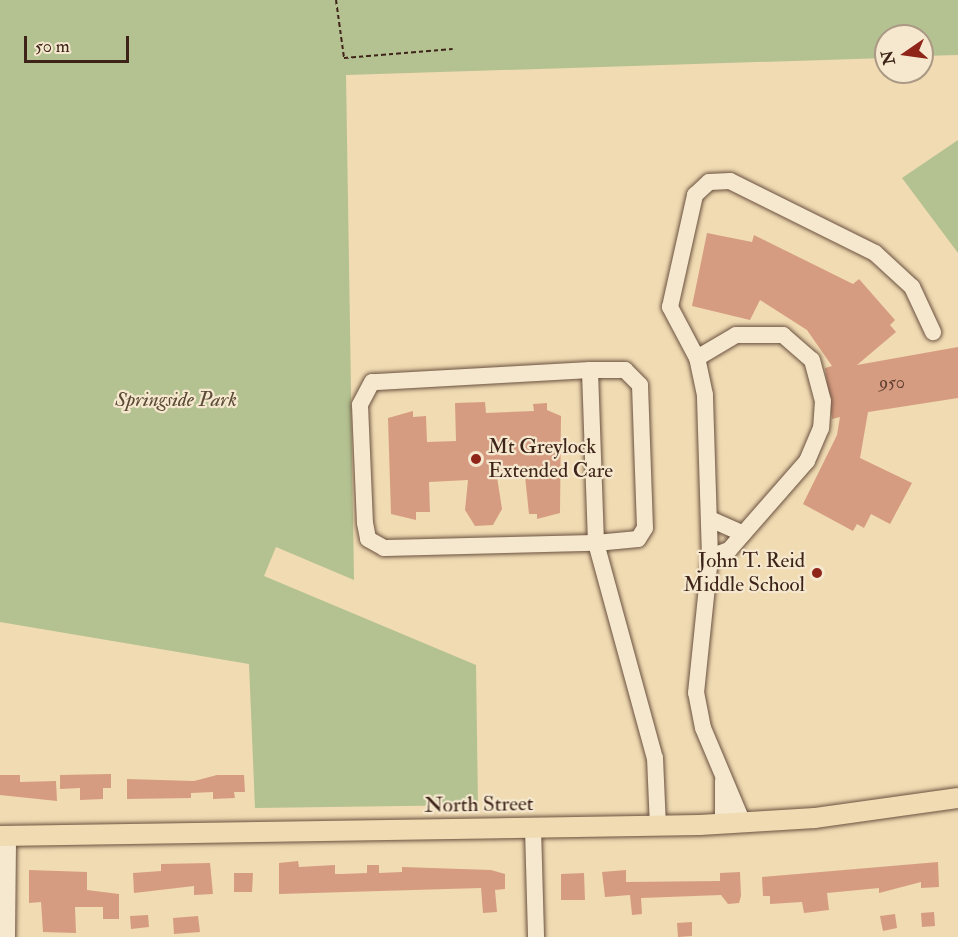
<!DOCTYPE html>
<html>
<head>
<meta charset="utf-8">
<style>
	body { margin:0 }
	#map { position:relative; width:958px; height:937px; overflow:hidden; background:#f0dbb3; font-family:"IM FELL Double Pica",serif }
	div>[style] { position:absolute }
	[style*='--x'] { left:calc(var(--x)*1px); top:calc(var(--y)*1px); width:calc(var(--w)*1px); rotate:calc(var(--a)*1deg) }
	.green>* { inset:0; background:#b4c191 }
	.building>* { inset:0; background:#d69c81 }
	.path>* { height:2px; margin-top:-1px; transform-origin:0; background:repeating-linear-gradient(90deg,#3d2318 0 4.5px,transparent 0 7.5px) }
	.roads { filter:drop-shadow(0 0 2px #6a513f) drop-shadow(0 0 2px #6a513f) }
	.minor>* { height:16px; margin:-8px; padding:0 8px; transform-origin:8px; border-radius:8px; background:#f5e8ce }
	.major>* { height:20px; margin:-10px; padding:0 10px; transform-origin:10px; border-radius:10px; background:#f0dbb3 }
	.dots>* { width:16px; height:16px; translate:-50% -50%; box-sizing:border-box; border:3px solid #f5e8ce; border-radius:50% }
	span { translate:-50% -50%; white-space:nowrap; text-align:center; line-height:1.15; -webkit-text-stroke:4.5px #f5e8ce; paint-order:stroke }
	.number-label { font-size:18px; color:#634132 }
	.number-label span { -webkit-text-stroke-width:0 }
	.park-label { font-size:21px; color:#5b4a36; font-style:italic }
	.poi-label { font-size:21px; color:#3d2318 }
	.left { translate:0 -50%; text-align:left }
	.right { translate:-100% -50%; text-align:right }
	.street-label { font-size:21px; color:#3d2318 }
	.north { position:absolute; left:874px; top:24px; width:60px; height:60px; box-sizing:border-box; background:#f5e8ce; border:2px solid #ab9985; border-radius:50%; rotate:257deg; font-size:16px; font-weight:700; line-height:24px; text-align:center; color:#3d2318 }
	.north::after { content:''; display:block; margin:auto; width:21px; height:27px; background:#8f2418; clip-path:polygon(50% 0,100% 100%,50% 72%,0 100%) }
	.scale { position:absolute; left:24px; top:36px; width:105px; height:27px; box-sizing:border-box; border:3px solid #3d2318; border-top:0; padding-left:8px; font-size:18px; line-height:21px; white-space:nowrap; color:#3d2318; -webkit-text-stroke:4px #f5e8ce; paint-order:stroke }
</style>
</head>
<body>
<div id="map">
	<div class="green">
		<i style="clip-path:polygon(0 0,958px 0,958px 55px,922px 56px,922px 36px,886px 36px,886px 58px,346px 75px,354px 580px,276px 547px,264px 576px,476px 665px,478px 805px,255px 808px,249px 664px,0 622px)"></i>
		<i style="clip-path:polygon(958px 140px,958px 253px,902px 178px)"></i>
	</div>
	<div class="building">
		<i style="clip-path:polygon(707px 233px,752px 242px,754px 235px,853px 284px,859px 279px,895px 320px,890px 325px,896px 332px,857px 365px,958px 347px,958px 398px,868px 412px,860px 458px,912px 483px,890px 524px,871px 514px,864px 528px,857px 524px,853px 531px,803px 504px,837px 435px,840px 417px,832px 419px,825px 368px,832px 366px,807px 330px,760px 300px,750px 320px,692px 306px)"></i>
		<i style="clip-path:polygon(485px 402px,486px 413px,534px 411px,533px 404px,547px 403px,547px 410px,561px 416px,560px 513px,537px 519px,537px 514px,529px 514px,525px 476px,497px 477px,502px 509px,493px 525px,475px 526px,465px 510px,468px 480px,429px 482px,430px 512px,416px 512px,416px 520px,391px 514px,388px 418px,413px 411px,413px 417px,426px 416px,427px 442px,456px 441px,455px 403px)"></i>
		<i style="clip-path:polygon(111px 774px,111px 788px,103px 788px,103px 799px,80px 800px,80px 788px,60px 789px,60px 775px)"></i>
		<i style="clip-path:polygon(0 775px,20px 775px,20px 782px,56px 781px,57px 801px,0 795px)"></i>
		<i style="clip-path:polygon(217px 775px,244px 775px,245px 792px,234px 792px,235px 798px,213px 799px,213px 792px,191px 793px,191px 798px,127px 799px,127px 779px,194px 781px)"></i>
		<i style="clip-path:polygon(298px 861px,299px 867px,335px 865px,335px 874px,341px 874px,367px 873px,367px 865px,379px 865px,379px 873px,402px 872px,402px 867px,491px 870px,505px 874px,505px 889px,495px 890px,497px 912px,483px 913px,481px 888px,279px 894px,279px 863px)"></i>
		<i style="clip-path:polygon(938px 862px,939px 887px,921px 888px,921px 882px,879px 893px,879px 888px,827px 893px,829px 910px,804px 913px,802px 902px,770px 904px,770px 896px,763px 896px,762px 877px)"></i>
		<i style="clip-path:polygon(210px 863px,213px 894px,194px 895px,194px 886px,134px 893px,133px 873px,161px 871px,161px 864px)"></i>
		<i style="clip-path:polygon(29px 870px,87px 872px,87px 890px,119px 894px,119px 919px,103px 919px,103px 907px,75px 907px,76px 933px,43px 932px,41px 902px,29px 903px)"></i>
		<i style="clip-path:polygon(626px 870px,626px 882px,720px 881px,720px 873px,740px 872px,741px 896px,739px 903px,728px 904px,721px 895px,641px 898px,642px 914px,632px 915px,630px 895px,605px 897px,602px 872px)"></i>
		<i style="clip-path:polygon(234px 873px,253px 873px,252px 892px,234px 892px)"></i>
		<i style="clip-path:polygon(584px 873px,585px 900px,561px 900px,561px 874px)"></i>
		<i style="clip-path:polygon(934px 912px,935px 926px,922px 927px,921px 913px)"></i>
		<i style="clip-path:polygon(895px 914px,897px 928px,883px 931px,880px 916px)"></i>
		<i style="clip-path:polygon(148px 915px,149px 927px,131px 929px,130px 916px)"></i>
		<i style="clip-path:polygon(198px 916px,200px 932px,174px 934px,173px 918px)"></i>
		<i style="clip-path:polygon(692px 922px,692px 936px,678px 937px,677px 923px)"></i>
	</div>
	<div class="path">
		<i style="--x:336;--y:0;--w:59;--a:82.1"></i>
		<i style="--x:344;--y:58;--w:109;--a:-4.7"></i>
	</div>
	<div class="roads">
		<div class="minor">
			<i style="--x:697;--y:358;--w:45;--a:-30.5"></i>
			<i style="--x:736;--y:335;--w:47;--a:0"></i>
			<i style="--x:783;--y:335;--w:38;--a:41"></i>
			<i style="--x:812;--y:360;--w:42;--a:75"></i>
			<i style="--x:823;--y:401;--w:27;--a:94"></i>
			<i style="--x:821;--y:428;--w:36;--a:113"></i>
			<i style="--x:807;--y:461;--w:118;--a:131.2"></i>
			<i style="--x:729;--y:550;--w:20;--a:160"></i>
			<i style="--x:590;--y:370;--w:35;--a:0"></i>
			<i style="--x:625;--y:370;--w:21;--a:45"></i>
			<i style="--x:640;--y:385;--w:143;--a:88"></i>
			<i style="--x:645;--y:528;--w:13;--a:122"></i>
			<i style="--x:638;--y:539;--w:42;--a:174.6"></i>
			<i style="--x:596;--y:543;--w:173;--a:-92"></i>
			<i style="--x:590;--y:370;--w:218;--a:176.8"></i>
			<i style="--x:372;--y:382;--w:26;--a:118"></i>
			<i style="--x:360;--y:405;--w:118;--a:87.6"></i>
			<i style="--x:365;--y:523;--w:16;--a:79"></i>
			<i style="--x:368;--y:539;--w:18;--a:29"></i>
			<i style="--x:384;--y:548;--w:212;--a:-1.4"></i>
			<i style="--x:596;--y:543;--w:223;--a:74.7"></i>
			<i style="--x:655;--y:758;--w:68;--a:87.5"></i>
			<i style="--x:710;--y:519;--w:36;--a:24"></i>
			<i style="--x:743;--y:823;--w:103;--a:-112.8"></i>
			<i style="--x:703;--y:728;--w:36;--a:-101"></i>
			<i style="--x:696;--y:693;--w:137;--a:-84.1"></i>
			<i style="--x:710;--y:557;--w:162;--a:-91.8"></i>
			<i style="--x:705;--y:395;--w:38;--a:-102"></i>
			<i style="--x:697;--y:358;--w:58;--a:-117.9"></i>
			<i style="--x:670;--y:307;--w:115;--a:-77.4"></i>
			<i style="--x:695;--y:195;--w:19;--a:-43"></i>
			<i style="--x:709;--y:182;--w:21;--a:-3"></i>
			<i style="--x:730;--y:181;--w:162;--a:26.4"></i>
			<i style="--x:875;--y:253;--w:50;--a:42.6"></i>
			<i style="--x:912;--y:287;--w:50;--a:65"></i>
			<i style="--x:723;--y:824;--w:43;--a:-90"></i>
			<i style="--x:533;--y:828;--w:109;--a:88.4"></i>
			<i style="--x:7;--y:937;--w:101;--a:-89.4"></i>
		</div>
		<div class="major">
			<i style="--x:0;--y:836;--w:700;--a:-0.9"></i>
			<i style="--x:700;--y:825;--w:115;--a:-3.5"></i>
			<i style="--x:815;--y:818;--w:144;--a:-8"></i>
		</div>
	</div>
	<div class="dots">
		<i style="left:476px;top:459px;background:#8f2418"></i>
		<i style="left:817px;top:573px;background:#8f2418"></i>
	</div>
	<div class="number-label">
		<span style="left:892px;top:383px">950</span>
	</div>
	<div class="park-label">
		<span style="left:176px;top:400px">Springside Park</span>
	</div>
	<div class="poi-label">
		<span class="left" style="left:488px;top:459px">Mt Greylock<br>Extended Care</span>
		<span class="right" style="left:805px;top:573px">John T. Reid<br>Middle School</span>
	</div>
	<div class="street-label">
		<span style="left:479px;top:805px;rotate:-1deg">North Street</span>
	</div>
	<div class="north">N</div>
	<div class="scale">50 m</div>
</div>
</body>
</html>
